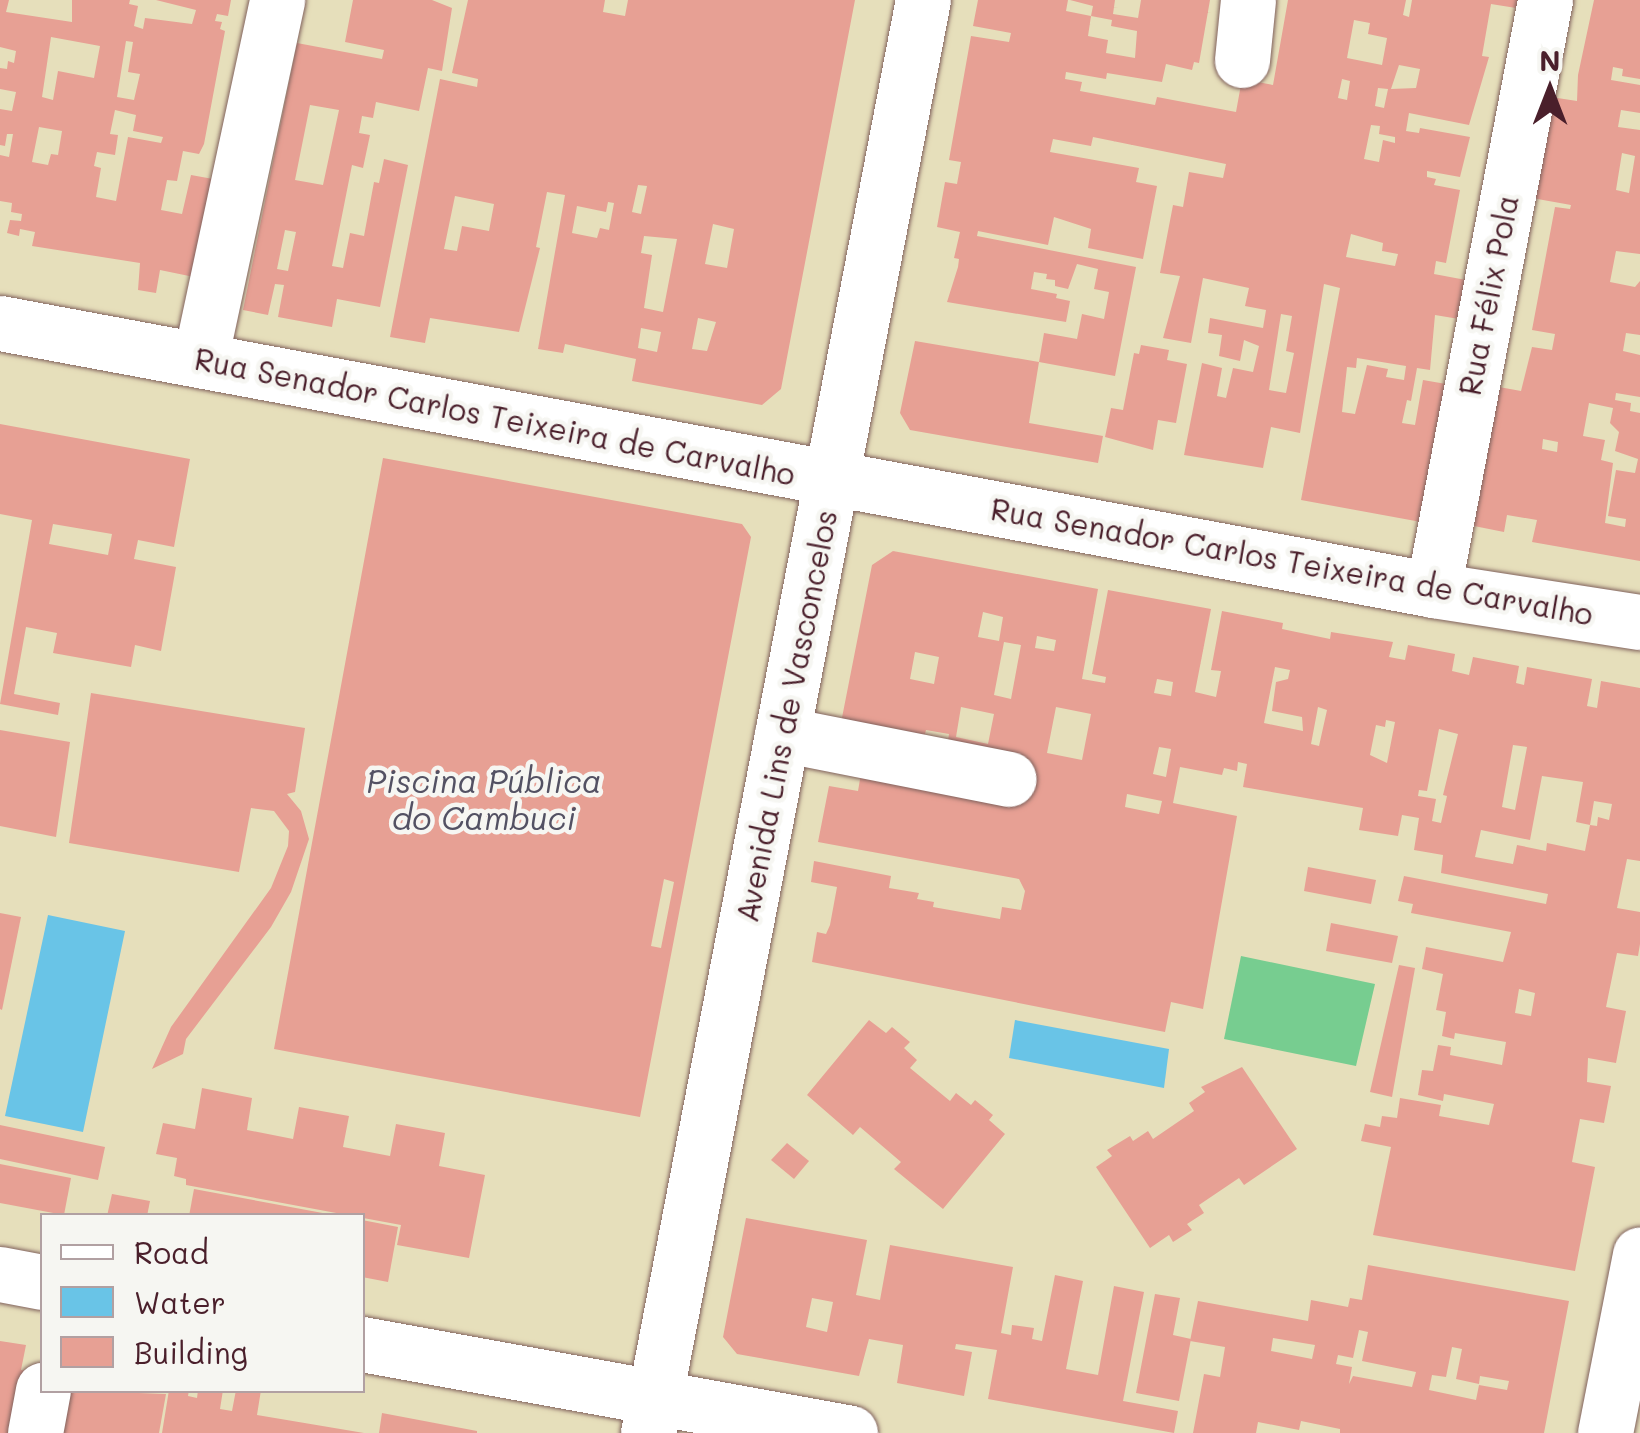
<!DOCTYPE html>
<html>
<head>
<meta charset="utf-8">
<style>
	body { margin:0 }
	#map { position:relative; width:1640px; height:1433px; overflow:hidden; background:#e6dfbb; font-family:Mali,sans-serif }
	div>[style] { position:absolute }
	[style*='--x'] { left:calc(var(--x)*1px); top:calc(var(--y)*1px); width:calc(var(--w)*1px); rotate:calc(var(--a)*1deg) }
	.green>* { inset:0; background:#77cd90 }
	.water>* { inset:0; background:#69c4e7 }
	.building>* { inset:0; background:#e7a094 }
	.roads { filter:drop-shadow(0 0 2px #81625d) drop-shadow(0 0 2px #81625d) }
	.minor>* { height:55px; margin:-27.5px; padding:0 27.5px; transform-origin:27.5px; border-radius:27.5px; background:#fff }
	span { translate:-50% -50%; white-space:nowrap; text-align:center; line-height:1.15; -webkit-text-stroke:9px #f6f6f2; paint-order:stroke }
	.street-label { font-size:30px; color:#4a1f2b }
	.water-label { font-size:32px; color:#535163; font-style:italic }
	.legend { position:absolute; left:40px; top:1213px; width:325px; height:180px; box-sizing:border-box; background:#f6f6f2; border:2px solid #b1a0a2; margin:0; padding:12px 18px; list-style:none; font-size:30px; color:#4a1f2b }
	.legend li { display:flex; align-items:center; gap:20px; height:50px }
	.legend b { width:50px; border:2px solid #b1a0a2 }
	.north { position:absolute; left:1500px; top:40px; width:100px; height:100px; -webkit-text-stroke:8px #f6f6f2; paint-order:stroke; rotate:0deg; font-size:28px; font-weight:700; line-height:40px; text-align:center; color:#4a1f2b }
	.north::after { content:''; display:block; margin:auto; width:35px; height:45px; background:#4a1f2b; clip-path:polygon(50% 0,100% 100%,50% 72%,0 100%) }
</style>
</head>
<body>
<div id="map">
	<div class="green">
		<i style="clip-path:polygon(1241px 956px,1375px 984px,1356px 1066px,1224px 1039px)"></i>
	</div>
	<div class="water">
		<i style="clip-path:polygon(48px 915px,125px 931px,83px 1132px,5px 1116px)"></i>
		<i style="clip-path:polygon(1015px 1020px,1169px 1049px,1164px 1088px,1009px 1058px)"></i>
	</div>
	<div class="building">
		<i style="clip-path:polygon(evenodd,0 0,9px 0,6px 12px,72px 22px,72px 0,130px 0,129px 4px,138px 6px,134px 26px,143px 29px,145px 18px,192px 24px,196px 10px,156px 0,231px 0,228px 16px,217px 14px,215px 21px,222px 22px,220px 29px,225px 31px,204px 144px,199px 154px,183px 151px,177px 181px,167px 180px,161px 210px,182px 214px,191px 175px,213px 179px,194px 277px,160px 270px,156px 293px,138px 290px,140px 263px,32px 246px,35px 232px,20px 229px,19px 236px,7px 233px,10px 220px,21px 221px,22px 214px,11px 212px,12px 203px,0 201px,0 155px,9px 157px,13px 134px,7px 134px,5px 146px,0 145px,0 109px,12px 111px,16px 92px,0 89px,0 68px,7px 69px,8px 61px,14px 63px,16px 51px,0 47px,0 0,51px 37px,100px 46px,94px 78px,58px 71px,53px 100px,42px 97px,51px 37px,0 0,126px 41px,133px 42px,128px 72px,140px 74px,134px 100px,117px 97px,126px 41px,0 0,115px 110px,136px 115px,133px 131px,163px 137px,161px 143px,128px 137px,116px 201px,96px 197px,101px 168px,94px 166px,97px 152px,115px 155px,118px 135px,110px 134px,115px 110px,0 0,39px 127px,62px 131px,58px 155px,51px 154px,48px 165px,32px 162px,39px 127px)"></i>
		<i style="clip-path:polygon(evenodd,353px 0,432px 0,452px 8px,442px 71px,428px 68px,419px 111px,376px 102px,373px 118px,362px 116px,359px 133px,370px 135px,363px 168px,352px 165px,332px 266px,343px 268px,350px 233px,364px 236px,374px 182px,379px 183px,384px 159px,408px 165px,380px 307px,337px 299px,332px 327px,278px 317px,284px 285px,275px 284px,268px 315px,243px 310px,297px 43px,382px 59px,384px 50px,345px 42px,353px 0,310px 105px,339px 110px,323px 185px,295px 180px,310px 105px,353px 0,285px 230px,296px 232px,288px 271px,277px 269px,285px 230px)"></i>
		<i style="clip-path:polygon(evenodd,468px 0,605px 0,603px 12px,625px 16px,628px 0,855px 0,781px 389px,762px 405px,632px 381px,636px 359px,565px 344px,563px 353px,538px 349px,565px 195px,547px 192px,536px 247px,540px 248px,519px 332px,430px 318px,425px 343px,390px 337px,440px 79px,477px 87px,478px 79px,452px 73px,468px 0,638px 185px,647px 186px,641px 214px,632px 212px,638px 185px,468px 0,455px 196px,494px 204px,489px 231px,462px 226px,457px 251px,444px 249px,455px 196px,468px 0,608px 202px,614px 203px,609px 230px,600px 228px,597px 238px,572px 233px,577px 206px,606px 212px,608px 202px,468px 0,713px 224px,734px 229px,727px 268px,705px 264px,713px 224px,468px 0,644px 236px,677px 239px,663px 312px,644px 308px,652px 255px,641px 253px,644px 236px,468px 0,698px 318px,716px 322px,707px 351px,692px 349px,698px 318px,468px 0,641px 328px,661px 332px,657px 352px,638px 348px,641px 328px)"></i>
		<i style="clip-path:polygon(evenodd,978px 0,1068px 0,1066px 11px,1091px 16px,1088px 36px,1108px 40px,1106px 53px,1135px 58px,1137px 31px,1111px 26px,1112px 20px,1091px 16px,1093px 6px,1070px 0,1115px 0,1113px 14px,1138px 18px,1141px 0,1210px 0,1199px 63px,1194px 62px,1192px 70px,1166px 64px,1162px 82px,1107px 73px,1106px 79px,1066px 72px,1065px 79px,1082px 82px,1080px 91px,1155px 105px,1157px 97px,1236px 112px,1242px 79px,1273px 85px,1288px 0,1406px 0,1403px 15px,1409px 17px,1412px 0,1518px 0,1516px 8px,1491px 4px,1482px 56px,1489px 57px,1469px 125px,1409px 113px,1406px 131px,1419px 133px,1420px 128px,1470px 137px,1460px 177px,1427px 171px,1427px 177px,1436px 179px,1434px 185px,1460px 190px,1446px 263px,1436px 261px,1434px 274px,1466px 280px,1459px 319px,1435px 315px,1430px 370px,1417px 368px,1411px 401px,1407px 400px,1402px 423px,1415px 425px,1423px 380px,1446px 384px,1421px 522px,1301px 500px,1340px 288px,1324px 284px,1300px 433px,1271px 427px,1263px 468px,1184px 455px,1202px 363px,1222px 368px,1217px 396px,1226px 398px,1233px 368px,1253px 372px,1259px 346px,1244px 340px,1240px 361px,1219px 356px,1222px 335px,1208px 333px,1210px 318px,1263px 328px,1266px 310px,1245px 306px,1249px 288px,1203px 278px,1191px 343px,1163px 338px,1180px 276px,1160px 273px,1173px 205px,1183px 207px,1189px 172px,1223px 178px,1226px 164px,1093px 137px,1091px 146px,1053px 139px,1050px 152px,1139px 168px,1136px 182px,1157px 186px,1143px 259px,1088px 248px,1091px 229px,1054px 217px,1048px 245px,978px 231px,977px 236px,1136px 267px,1115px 376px,1039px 362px,1044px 333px,1077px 339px,1082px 314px,1104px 319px,1109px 292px,1094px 289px,1098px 269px,1077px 264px,1068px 289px,1055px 286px,1055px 280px,1046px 279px,1047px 274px,1034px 272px,1031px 289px,1057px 294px,1056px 298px,1070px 301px,1066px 322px,947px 302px,958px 267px,959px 259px,954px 258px,960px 232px,937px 227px,945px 182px,957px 184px,961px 162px,949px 160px,971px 36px,1009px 42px,1011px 33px,973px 26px,978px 0,1354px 20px,1370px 23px,1368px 34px,1387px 38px,1382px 65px,1347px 58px,1354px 20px,978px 0,1399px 65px,1420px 69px,1416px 88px,1391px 89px,1399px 65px,978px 0,1342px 79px,1350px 81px,1347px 100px,1338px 98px,1342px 79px,978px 0,1378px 88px,1388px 89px,1384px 108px,1375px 106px,1378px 88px,978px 0,1371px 125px,1380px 126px,1379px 134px,1395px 137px,1395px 143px,1383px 140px,1379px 162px,1364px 159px,1371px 125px,978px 0,1351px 234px,1383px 243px,1382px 251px,1398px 254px,1395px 266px,1346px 257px,1351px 234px,978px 0,1281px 314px,1292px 316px,1286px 351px,1294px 353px,1286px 393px,1269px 390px,1281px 314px,978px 0,1357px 358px,1406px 366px,1404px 380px,1386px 377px,1388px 369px,1367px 365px,1355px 414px,1342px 412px,1347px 367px,1356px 368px,1357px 358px)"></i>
		<i style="clip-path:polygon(evenodd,1594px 0,1640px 0,1640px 79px,1622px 76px,1623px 69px,1613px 67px,1611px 80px,1640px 85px,1640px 113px,1621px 110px,1618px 127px,1640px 130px,1640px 254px,1616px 251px,1610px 282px,1635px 287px,1640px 281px,1640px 335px,1626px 333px,1623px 351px,1640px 355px,1640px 397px,1616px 393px,1615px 400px,1631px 403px,1630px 411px,1640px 413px,1640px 561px,1532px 542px,1537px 520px,1507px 515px,1504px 532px,1474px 526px,1499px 387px,1521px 391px,1532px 347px,1552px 350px,1555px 334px,1532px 330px,1555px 207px,1570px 209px,1571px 205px,1532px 198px,1551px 97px,1577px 101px,1578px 75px,1594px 0,1622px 153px,1635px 156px,1629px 193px,1616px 190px,1622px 153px,1594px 0,1589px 403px,1613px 408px,1610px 423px,1619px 432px,1615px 451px,1638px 459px,1635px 473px,1616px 470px,1608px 516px,1626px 519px,1625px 527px,1605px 523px,1613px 463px,1601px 460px,1605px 440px,1583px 436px,1589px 403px,1594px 0,1543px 439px,1558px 442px,1557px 452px,1542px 449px,1543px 439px)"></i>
		<i style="clip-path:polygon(915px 341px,1039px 362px,1029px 423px,1103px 436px,1098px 463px,910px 430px,900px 413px)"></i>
		<i style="clip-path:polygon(1141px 345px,1169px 350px,1167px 360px,1187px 364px,1176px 423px,1158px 420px,1153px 450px,1105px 437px,1111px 408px,1123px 410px,1134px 353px,1139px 354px)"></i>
		<i style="clip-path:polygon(evenodd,0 424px,190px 459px,174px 547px,138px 540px,134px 559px,176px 567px,161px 651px,135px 645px,131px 667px,53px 653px,57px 633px,26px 627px,14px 694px,60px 703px,58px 715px,0 704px,32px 520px,0 514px,0 424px,53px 524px,112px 534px,108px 555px,49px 544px,53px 524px)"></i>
		<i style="clip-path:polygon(evenodd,383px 458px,742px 524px,751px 537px,640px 1117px,274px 1049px,383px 458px,664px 879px,674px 882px,661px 948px,651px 946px,664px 879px)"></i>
		<i style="clip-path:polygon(evenodd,893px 551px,1098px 589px,1082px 679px,1105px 683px,1106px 677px,1092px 674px,1108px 590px,1211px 609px,1195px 692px,1216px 697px,1221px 671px,1211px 670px,1222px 611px,1283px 623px,1282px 629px,1330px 639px,1331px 632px,1393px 642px,1389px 657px,1405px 660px,1408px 645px,1455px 654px,1452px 671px,1469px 675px,1473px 657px,1519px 666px,1516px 683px,1524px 685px,1527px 667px,1592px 679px,1587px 706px,1597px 708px,1601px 681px,1640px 688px,1640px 861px,1627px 859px,1617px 908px,1640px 912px,1640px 944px,1638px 956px,1617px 953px,1606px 1007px,1626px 1011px,1616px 1063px,1588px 1058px,1587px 1082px,1611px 1086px,1604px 1123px,1580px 1119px,1572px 1162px,1595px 1167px,1575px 1271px,1373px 1235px,1391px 1147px,1361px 1141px,1365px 1124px,1380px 1127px,1382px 1116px,1397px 1118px,1400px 1098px,1441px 1105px,1439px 1116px,1489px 1125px,1494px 1104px,1444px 1094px,1443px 1101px,1418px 1095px,1422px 1070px,1433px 1071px,1438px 1045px,1451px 1047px,1450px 1055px,1502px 1065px,1506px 1042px,1455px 1033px,1454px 1039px,1442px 1036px,1446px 1012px,1436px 1010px,1443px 974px,1422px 969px,1426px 947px,1503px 962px,1511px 932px,1411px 913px,1413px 904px,1398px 901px,1404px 876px,1546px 904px,1548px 894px,1441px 873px,1443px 855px,1414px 850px,1419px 818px,1402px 815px,1398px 836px,1359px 830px,1363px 808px,1243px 787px,1247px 764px,1238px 762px,1237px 771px,1224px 768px,1222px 775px,1180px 767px,1173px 803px,1237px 816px,1203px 1009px,1171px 1002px,1165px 1032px,812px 962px,817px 932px,826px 934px,830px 925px,837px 887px,811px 882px,814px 861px,891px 876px,889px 888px,919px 893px,917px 899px,934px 902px,933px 907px,1000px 919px,1002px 907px,1021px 910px,1025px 891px,1019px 879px,818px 842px,829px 786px,858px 791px,864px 756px,838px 738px,872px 565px,893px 551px,983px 612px,1003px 617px,999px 641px,978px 637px,983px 612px,893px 551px,1037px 636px,1056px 640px,1054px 651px,1035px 648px,1037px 636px,893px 551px,1004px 642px,1021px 645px,1011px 699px,994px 695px,1004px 642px,893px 551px,915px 652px,939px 657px,934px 684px,910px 679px,915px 652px,893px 551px,1275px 667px,1290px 670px,1288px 679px,1276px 682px,1272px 711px,1302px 717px,1303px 731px,1264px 723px,1275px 667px,893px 551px,1157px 679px,1173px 682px,1171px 696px,1154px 693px,1157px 679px,893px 551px,961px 707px,994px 714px,988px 744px,956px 737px,961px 707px,893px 551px,1056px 707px,1091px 714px,1082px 760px,1047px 753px,1056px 707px,893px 551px,1318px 707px,1327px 710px,1319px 746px,1311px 744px,1318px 707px,893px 551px,1386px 720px,1395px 722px,1387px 763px,1370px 755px,1376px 725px,1385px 727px,1386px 720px,893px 551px,1439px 729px,1458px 734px,1443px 795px,1447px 796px,1441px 823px,1432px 821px,1436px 799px,1418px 796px,1419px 790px,1427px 791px,1439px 729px,893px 551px,926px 730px,949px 734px,947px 747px,923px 742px,926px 730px,893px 551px,1513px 745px,1527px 747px,1515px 810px,1502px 807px,1513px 745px,893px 551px,1159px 747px,1171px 749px,1166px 777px,1153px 774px,1159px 747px,893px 551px,1542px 776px,1583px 782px,1576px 822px,1590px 825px,1594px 801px,1612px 804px,1609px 820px,1598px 817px,1597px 826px,1590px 825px,1585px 851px,1547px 843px,1546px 851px,1517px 845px,1513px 864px,1475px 857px,1481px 830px,1530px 840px,1542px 776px,893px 551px,1127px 794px,1162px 801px,1159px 814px,1125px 807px,1127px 794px,893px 551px,1519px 989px,1535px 993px,1531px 1016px,1515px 1013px,1519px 989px)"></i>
		<i style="clip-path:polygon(91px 693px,305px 728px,295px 792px,287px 794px,301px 811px,309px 839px,291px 892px,271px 927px,186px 1039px,183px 1054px,152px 1069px,171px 1027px,271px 888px,288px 846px,289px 831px,274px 811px,251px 808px,239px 872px,69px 843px)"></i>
		<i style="clip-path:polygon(0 730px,70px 742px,56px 837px,0 826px)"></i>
		<i style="clip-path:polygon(1308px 867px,1376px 880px,1371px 904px,1304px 891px)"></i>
		<i style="clip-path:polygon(0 913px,21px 917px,2px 1010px,0 1009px)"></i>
		<i style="clip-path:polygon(1331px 923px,1398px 936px,1392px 963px,1326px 951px)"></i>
		<i style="clip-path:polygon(1399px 965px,1415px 968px,1392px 1097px,1370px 1092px)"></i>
		<i style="clip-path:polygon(869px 1020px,886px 1033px,892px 1027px,910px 1042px,904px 1048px,917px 1060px,910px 1068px,950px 1101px,956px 1093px,971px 1105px,975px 1100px,993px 1115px,989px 1120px,1005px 1134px,943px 1209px,894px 1169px,901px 1162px,860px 1127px,853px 1135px,807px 1095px)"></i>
		<i style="clip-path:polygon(1242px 1067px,1297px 1149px,1244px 1185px,1239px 1178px,1199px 1205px,1204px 1213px,1187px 1224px,1192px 1230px,1173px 1242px,1169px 1235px,1150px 1248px,1096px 1167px,1112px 1156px,1107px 1150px,1130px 1136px,1133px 1141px,1148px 1131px,1153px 1139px,1194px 1111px,1189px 1103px,1205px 1092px,1201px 1087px)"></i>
		<i style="clip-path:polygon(202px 1088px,252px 1098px,247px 1130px,293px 1139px,299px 1107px,349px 1116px,343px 1147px,390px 1156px,396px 1124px,445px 1133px,439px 1166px,485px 1175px,469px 1258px,397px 1245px,401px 1225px,186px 1185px,186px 1179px,174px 1176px,177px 1158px,156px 1154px,163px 1123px,195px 1129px)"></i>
		<i style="clip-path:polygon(0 1125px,105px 1147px,98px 1180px,0 1159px)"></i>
		<i style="clip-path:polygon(787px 1143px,809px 1161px,794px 1179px,771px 1160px)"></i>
		<i style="clip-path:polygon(0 1164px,71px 1178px,64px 1215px,0 1203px)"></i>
		<i style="clip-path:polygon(194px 1189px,328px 1214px,328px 1216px,189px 1216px)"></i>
		<i style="clip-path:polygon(112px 1194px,150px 1201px,147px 1216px,107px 1216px)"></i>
		<i style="clip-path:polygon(evenodd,746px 1218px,867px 1240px,856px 1295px,880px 1300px,890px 1245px,1013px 1267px,1001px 1333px,1011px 1335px,1012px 1325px,1034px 1328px,1032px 1339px,1042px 1341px,1055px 1275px,1083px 1281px,1066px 1369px,1098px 1375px,1114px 1286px,1144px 1292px,1123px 1401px,1178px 1411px,1174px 1433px,988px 1399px,997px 1350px,956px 1344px,955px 1349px,972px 1352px,964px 1396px,897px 1383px,903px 1345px,869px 1339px,859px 1376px,737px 1354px,723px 1337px,746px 1218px,812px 1298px,833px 1302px,827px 1332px,806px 1327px,812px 1298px)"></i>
		<i style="clip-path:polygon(362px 1220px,398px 1227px,388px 1282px,362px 1277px)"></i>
		<i style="clip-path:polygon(evenodd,1368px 1265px,1569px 1301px,1544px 1433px,1340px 1433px,1340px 1429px,1301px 1421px,1299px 1430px,1258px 1422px,1256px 1433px,1193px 1433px,1204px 1374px,1220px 1377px,1225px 1347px,1190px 1341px,1198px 1301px,1308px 1321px,1311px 1300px,1348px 1307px,1350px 1298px,1362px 1300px,1368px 1265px,1359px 1330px,1368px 1332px,1362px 1361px,1416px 1372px,1412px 1387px,1353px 1376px,1349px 1384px,1352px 1367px,1336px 1364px,1338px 1355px,1353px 1358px,1359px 1330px,1368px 1265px,1273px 1338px,1315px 1345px,1312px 1359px,1271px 1351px,1273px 1338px,1368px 1265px,1452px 1347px,1462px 1349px,1456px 1379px,1479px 1384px,1480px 1376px,1509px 1381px,1507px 1390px,1479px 1385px,1476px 1400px,1429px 1390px,1432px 1375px,1446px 1377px,1452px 1347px)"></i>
		<i style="clip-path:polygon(1155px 1294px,1180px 1298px,1173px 1335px,1191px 1339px,1179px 1401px,1136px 1393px)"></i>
		<i style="clip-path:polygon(0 1341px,26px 1345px,21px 1370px,26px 1371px,23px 1433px,0 1433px)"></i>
		<i style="clip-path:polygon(58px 1390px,166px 1394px,159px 1433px,50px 1433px)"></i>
		<i style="clip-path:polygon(169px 1390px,189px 1390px,188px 1396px,197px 1398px,198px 1390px,223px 1390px,220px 1409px,232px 1411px,236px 1390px,261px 1390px,257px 1415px,364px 1433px,162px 1433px)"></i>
		<i style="clip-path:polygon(382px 1413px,477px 1431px,477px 1433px,379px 1433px)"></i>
	</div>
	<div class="roads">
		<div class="minor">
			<i style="--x:1242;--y:60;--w:60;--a:-84.3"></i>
			<i style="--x:0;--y:323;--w:1458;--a:10.55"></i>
			<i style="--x:1433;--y:590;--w:209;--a:8.8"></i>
			<i style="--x:200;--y:360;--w:368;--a:-77.9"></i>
			<i style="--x:1433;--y:590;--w:601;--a:-79.25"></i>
			<i style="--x:782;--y:734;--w:231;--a:11.2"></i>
			<i style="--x:0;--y:1274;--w:43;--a:10.8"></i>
			<i style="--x:362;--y:1344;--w:496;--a:10.3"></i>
			<i style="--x:35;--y:1433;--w:44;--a:-79.5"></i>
			<i style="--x:648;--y:1433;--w:1459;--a:-79.14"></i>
			<i style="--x:1605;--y:1433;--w:182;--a:-78.9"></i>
		</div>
	</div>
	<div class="street-label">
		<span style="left:1488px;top:295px;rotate:-79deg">Rua Félix Pola</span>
		<span style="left:495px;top:416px;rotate:11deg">Rua Senador Carlos Teixeira de Carvalho</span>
		<span style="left:1292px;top:561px;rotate:10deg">Rua Senador Carlos Teixeira de Carvalho</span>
		<span style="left:786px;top:716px;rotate:-79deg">Avenida Lins de Vasconcelos</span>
	</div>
	<div class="water-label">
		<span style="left:484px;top:799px">Piscina Pública<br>do Cambuci</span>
	</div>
	<ul class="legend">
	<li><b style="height:12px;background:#fff"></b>Road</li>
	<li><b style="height:28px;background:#69c4e7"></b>Water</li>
	<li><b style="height:28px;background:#e7a094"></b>Building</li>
	</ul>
	<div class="north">N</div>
</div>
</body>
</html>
